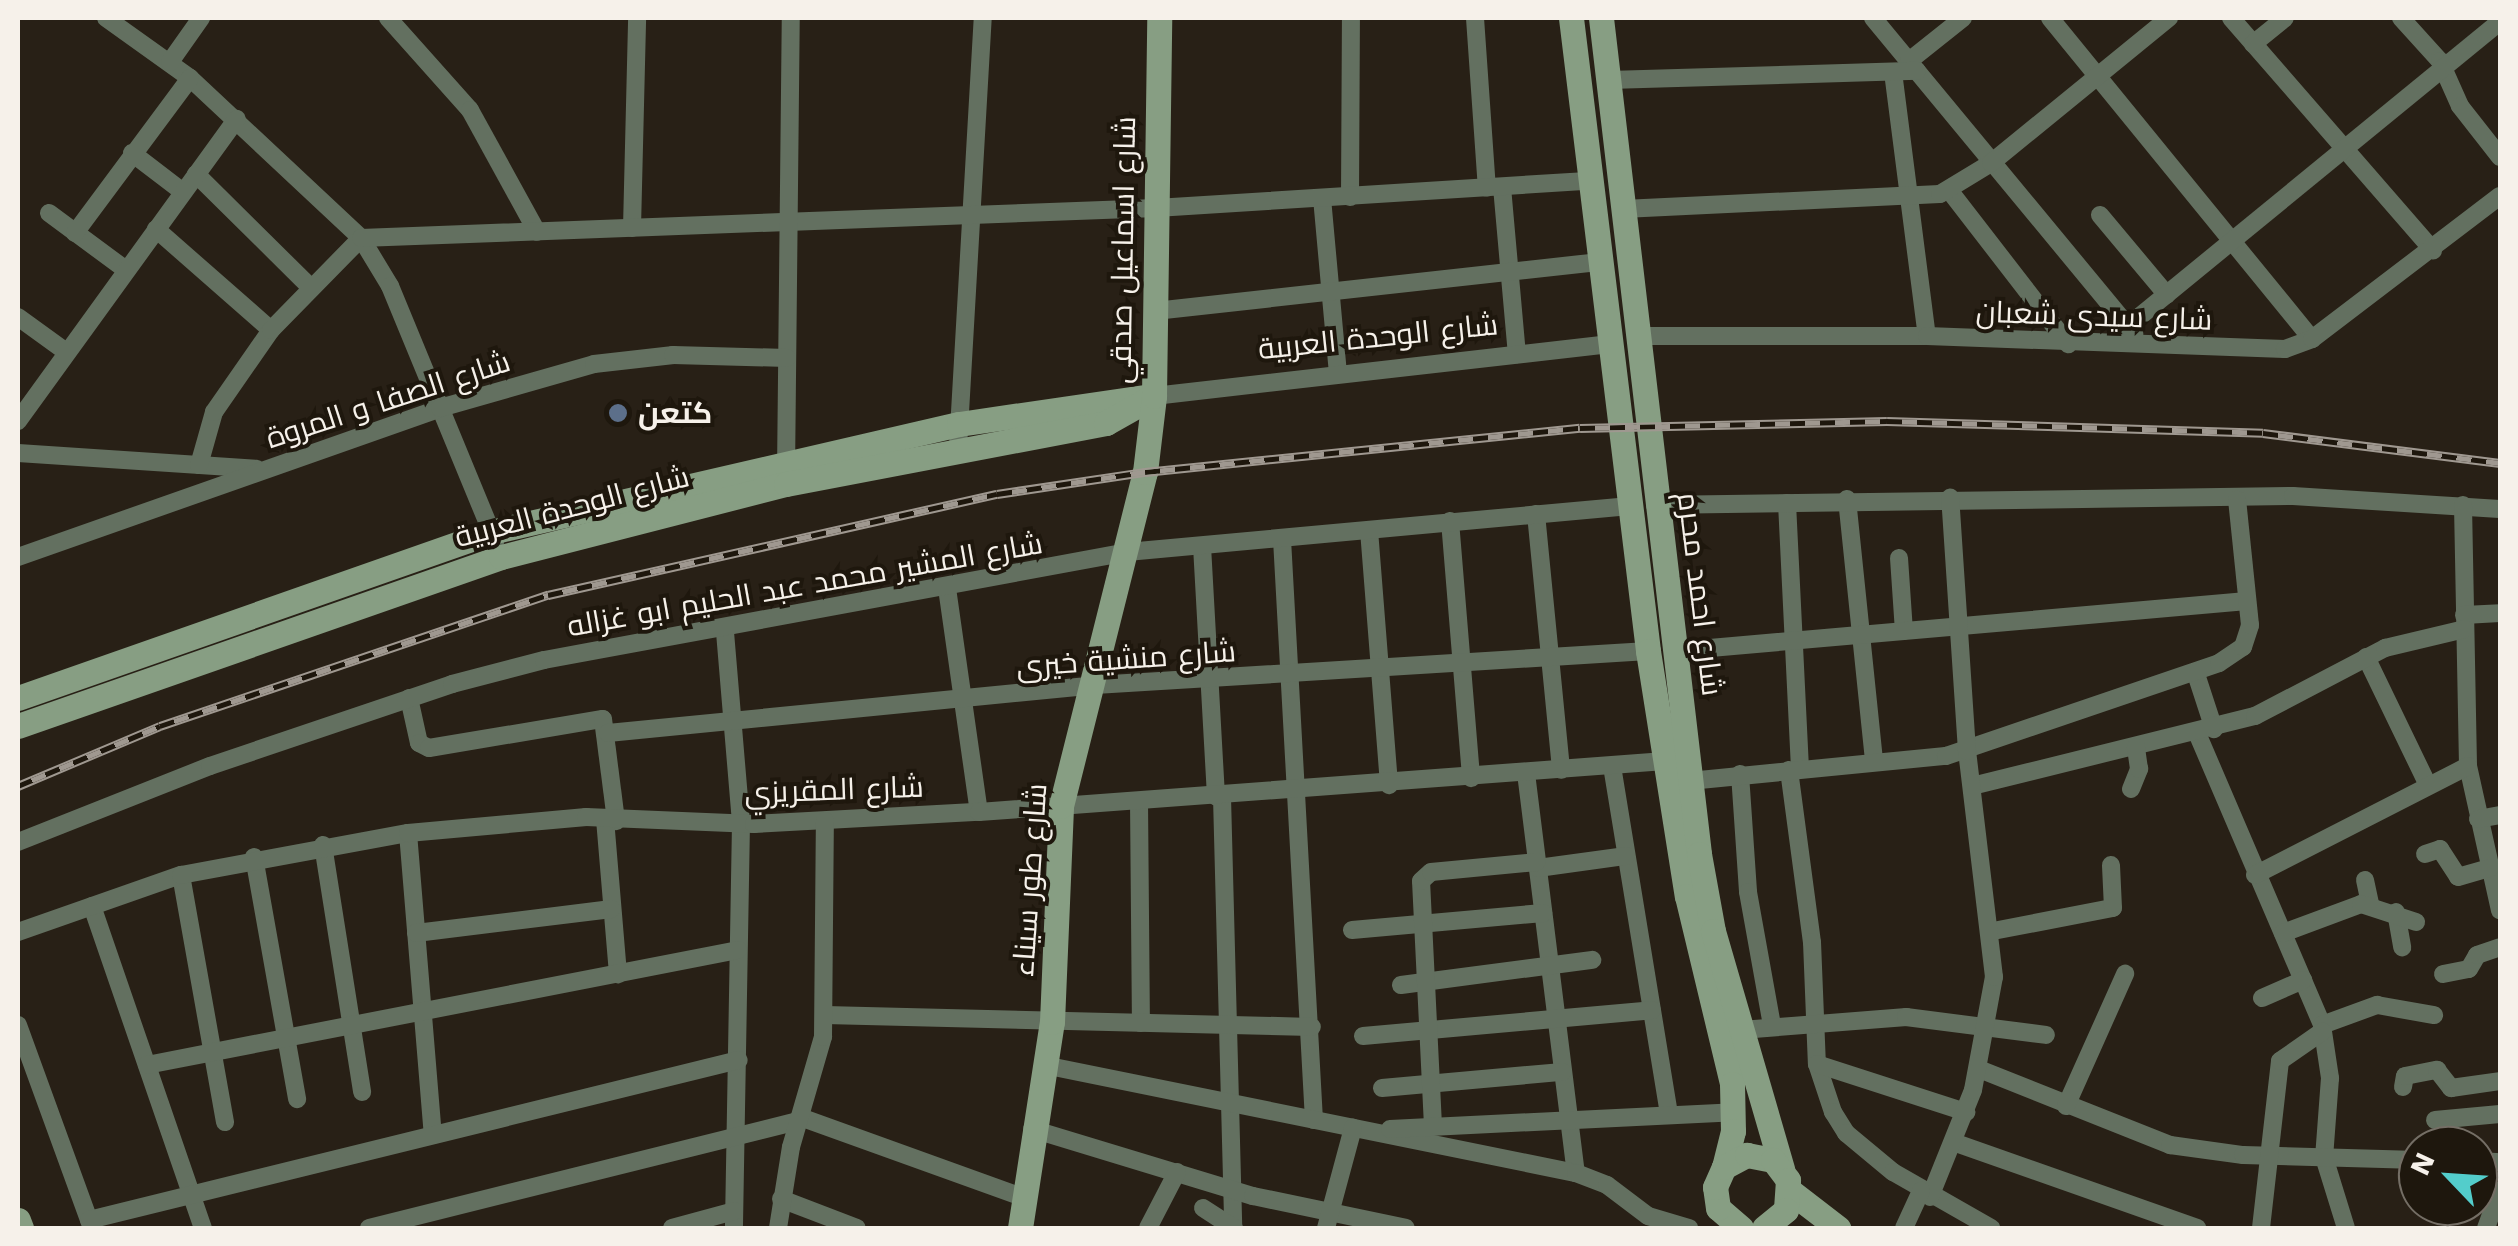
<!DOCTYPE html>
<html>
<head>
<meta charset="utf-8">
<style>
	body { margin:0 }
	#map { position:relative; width:2518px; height:1246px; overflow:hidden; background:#282016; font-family:"Work Sans",Cairo,sans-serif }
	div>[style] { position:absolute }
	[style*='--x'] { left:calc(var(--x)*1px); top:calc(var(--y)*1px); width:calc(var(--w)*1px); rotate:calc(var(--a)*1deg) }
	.street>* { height:18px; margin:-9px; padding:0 9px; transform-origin:9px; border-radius:9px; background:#637060 }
	.secondary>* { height:25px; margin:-12.5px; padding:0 12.5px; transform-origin:12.5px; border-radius:12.5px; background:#879e83 }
	.rail>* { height:9px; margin-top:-4.5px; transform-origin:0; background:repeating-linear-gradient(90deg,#1e170d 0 15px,#9f9890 0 30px); box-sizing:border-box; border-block:2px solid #9f9890 }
	.dots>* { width:28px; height:28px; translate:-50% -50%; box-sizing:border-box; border:5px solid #1e170d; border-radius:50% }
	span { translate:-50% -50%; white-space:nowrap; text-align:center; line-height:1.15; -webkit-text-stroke:8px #1e170d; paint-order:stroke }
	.street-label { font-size:30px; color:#f6f1ea }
	.poi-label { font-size:30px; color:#f6f1ea; font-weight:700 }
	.left { translate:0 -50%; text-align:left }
	.frame { position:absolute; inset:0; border:20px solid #f6f1ea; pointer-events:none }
	.north { position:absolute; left:2398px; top:1126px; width:100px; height:100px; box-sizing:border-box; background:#1e170d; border:2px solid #746e65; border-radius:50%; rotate:295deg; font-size:28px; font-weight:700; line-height:40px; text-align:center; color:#f6f1ea }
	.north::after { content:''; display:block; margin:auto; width:35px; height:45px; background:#53cdcb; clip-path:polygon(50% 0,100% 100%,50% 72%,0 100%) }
</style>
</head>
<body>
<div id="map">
	<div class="street">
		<i style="--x:106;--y:18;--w:103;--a:35.5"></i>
		<i style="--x:190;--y:78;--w:234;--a:43.1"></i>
		<i style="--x:361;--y:238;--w:56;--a:58.9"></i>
		<i style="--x:390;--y:286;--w:276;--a:67.6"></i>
		<i style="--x:388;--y:18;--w:123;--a:48.3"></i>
		<i style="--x:470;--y:110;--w:139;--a:61.2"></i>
		<i style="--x:1475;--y:18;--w:170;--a:86"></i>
		<i style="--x:1873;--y:18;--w:410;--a:50.4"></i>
		<i style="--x:2050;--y:18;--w:414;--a:50.8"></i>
		<i style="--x:2231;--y:18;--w:308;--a:49"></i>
		<i style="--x:2401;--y:18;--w:58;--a:47.8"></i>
		<i style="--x:2440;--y:61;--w:49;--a:66"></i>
		<i style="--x:2460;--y:106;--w:65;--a:51.9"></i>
		<i style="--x:2253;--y:44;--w:41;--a:-39.1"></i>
		<i style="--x:1909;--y:61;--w:69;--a:-38.5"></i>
		<i style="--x:170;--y:62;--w:54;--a:-54.8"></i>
		<i style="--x:1893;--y:72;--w:266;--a:82.7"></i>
		<i style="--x:1609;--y:80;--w:308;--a:-1.7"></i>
		<i style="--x:132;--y:153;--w:64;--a:37.4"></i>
		<i style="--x:196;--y:174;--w:161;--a:44.7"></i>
		<i style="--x:1502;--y:187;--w:168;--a:84.9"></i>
		<i style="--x:1949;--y:190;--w:195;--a:52.3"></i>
		<i style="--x:1350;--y:197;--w:179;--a:-89.7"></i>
		<i style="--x:1322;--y:198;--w:177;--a:84.8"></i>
		<i style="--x:1623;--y:209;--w:317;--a:-2.7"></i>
		<i style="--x:1940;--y:194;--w:60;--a:-31.3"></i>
		<i style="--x:1991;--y:163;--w:230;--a:-39.2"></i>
		<i style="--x:49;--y:213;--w:96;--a:36.5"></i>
		<i style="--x:2100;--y:215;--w:104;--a:50.1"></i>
		<i style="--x:632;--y:228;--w:210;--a:-88.6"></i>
		<i style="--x:156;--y:229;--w:153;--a:41.3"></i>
		<i style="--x:75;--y:233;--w:193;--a:-53.4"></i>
		<i style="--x:1155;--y:311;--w:448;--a:-6.3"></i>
		<i style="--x:18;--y:317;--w:58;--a:35.9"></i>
		<i style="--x:2128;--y:326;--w:480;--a:-39.3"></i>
		<i style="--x:1636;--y:336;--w:291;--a:0"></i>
		<i style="--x:1927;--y:336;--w:358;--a:2.1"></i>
		<i style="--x:2285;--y:349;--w:29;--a:-20"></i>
		<i style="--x:2312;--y:339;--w:236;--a:-37.3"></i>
		<i style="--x:1154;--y:396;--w:459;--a:-6.5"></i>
		<i style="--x:18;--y:421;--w:373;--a:-54.1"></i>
		<i style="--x:958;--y:447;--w:430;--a:-86.7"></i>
		<i style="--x:18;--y:453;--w:239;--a:3.8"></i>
		<i style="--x:199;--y:465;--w:55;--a:-74.2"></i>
		<i style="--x:214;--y:412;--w:100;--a:-55.2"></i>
		<i style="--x:271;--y:330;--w:129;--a:-45.6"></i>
		<i style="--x:361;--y:238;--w:796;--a:-2.16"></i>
		<i style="--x:1156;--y:208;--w:436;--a:-3.6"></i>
		<i style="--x:786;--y:473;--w:455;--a:-89.4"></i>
		<i style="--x:1847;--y:499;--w:264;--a:84.1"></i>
		<i style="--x:1787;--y:503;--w:266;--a:87.2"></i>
		<i style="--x:1655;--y:505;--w:638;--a:-0.81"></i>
		<i style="--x:2293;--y:496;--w:207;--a:3.6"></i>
		<i style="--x:2463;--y:505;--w:261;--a:88.9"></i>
		<i style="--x:2468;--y:766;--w:148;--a:77.5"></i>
		<i style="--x:1536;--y:514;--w:257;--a:84.4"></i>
		<i style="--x:1450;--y:521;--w:258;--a:85.3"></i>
		<i style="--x:1369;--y:530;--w:256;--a:85.5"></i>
		<i style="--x:1282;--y:539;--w:582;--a:86.85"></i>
		<i style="--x:1202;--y:546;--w:251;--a:86.8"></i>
		<i style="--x:18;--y:557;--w:448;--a:-19.4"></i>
		<i style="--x:440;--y:408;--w:160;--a:-15.9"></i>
		<i style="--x:594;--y:364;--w:80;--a:-6.5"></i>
		<i style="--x:673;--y:355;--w:114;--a:1.5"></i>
		<i style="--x:1899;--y:558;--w:73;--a:86.1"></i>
		<i style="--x:947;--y:588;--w:226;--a:81.9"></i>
		<i style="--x:2464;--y:615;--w:36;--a:-3"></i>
		<i style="--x:725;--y:632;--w:192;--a:85.2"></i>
		<i style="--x:741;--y:823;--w:405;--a:91"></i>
		<i style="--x:1676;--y:651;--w:573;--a:-5"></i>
		<i style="--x:2366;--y:657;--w:142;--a:64.2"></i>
		<i style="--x:2196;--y:674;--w:58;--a:71.9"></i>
		<i style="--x:409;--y:698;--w:46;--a:77.5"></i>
		<i style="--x:419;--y:743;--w:11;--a:27"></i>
		<i style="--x:429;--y:748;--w:176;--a:-9.5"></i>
		<i style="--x:603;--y:719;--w:103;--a:82.7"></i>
		<i style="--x:608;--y:733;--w:489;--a:-5.6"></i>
		<i style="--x:1095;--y:685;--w:554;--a:-3.52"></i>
		<i style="--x:2197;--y:733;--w:318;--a:66.8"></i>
		<i style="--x:2322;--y:1025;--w:54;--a:81.4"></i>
		<i style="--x:2330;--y:1078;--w:79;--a:94.3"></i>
		<i style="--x:2324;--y:1157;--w:74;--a:72.8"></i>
		<i style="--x:1612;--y:766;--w:352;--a:80.7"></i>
		<i style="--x:1789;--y:770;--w:174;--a:82.4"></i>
		<i style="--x:1812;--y:942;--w:122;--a:87.7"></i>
		<i style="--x:1817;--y:1064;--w:51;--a:71.6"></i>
		<i style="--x:1833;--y:1112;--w:25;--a:58"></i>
		<i style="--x:1846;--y:1133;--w:61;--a:39.7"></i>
		<i style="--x:1893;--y:1172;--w:113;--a:29.7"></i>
		<i style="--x:1526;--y:773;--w:403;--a:82.9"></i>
		<i style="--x:1740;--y:774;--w:118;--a:86.1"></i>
		<i style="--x:1748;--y:892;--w:136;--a:79.8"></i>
		<i style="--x:1679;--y:782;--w:268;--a:-5.6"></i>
		<i style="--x:1946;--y:756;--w:288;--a:-18.8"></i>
		<i style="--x:2219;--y:663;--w:29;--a:-34"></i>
		<i style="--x:2243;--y:647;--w:23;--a:-72"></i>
		<i style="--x:2250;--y:625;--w:126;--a:-95.9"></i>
		<i style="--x:1972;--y:786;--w:292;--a:-13.9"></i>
		<i style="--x:2255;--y:716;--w:147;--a:-27.6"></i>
		<i style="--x:2385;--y:648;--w:82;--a:-13.4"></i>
		<i style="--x:2131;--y:789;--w:22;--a:-68"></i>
		<i style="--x:2139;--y:769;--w:22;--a:-98"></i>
		<i style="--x:1222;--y:797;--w:431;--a:88.5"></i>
		<i style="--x:1139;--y:801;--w:222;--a:89.5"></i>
		<i style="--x:605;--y:819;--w:156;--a:85.2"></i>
		<i style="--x:2478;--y:819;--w:22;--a:-10"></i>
		<i style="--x:408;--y:833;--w:303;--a:85.3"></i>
		<i style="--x:18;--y:842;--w:206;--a:-21.6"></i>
		<i style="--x:210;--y:766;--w:256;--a:-18.7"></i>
		<i style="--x:452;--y:684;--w:95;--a:-14.6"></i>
		<i style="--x:544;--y:660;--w:593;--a:-10.49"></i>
		<i style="--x:1127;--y:552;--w:505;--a:-5.23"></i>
		<i style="--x:323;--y:845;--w:250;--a:81"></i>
		<i style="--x:2425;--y:854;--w:16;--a:-18"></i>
		<i style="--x:2440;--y:849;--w:33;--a:57"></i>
		<i style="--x:2458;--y:877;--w:33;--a:-16"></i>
		<i style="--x:254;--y:857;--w:246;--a:79.9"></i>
		<i style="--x:1538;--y:868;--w:89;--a:-7.8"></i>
		<i style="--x:181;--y:875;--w:251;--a:79.9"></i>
		<i style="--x:2255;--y:875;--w:239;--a:-27.1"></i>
		<i style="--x:2365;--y:880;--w:25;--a:78"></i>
		<i style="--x:92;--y:906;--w:341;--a:71"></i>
		<i style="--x:2396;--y:912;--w:36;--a:80"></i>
		<i style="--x:1352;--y:930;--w:192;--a:-5.1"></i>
		<i style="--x:1993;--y:931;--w:122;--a:-10.9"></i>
		<i style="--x:2113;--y:908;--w:43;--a:-92.7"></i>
		<i style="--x:18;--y:932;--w:173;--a:-19.3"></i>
		<i style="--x:181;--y:875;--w:231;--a:-10.5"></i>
		<i style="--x:408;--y:833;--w:179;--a:-5.1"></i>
		<i style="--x:586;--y:817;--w:168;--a:2.4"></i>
		<i style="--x:754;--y:824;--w:225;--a:-3.1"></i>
		<i style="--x:979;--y:812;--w:688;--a:-4.25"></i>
		<i style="--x:416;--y:933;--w:197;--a:-7"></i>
		<i style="--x:2283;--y:933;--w:83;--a:-20.4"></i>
		<i style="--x:2361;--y:904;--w:58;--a:18.1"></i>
		<i style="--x:2443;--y:974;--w:26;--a:-11"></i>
		<i style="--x:2469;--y:969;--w:16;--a:-60"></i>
		<i style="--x:2477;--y:955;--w:24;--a:-19"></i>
		<i style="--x:1401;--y:985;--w:193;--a:-7.5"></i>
		<i style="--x:2262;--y:998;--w:45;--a:-23.7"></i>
		<i style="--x:825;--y:1015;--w:487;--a:1.4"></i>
		<i style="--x:18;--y:1025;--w:216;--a:70"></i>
		<i style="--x:2322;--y:1025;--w:59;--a:-20"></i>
		<i style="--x:2377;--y:1005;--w:58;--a:10"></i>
		<i style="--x:1741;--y:1030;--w:166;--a:-4.5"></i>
		<i style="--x:1906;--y:1017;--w:141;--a:7.3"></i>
		<i style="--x:1363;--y:1036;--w:290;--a:-5.1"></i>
		<i style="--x:1817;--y:1064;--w:157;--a:17.9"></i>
		<i style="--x:147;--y:1065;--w:602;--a:-11.01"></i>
		<i style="--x:1044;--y:1065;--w:543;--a:11.48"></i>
		<i style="--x:1576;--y:1173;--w:33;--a:21"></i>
		<i style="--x:1607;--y:1185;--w:51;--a:37.1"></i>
		<i style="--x:1648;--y:1216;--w:43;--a:16.3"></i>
		<i style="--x:1979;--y:1069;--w:206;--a:21.7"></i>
		<i style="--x:2170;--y:1145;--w:74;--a:7.8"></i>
		<i style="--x:2243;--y:1155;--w:175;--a:1.6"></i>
		<i style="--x:2403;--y:1087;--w:11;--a:-80"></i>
		<i style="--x:2405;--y:1076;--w:33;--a:-11"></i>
		<i style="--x:2437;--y:1070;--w:23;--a:52"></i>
		<i style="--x:2451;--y:1088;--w:49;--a:-8.1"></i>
		<i style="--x:1382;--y:1088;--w:181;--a:-5.1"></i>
		<i style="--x:2066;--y:1106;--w:145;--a:-65.9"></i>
		<i style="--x:800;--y:1117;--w:236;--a:19.8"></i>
		<i style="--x:2435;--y:1120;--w:65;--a:-5.3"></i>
		<i style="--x:1433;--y:1126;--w:245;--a:-92.8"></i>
		<i style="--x:1421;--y:881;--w:13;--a:-42"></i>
		<i style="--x:1431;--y:872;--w:106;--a:-5.4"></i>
		<i style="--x:1032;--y:1129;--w:231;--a:16.9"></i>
		<i style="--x:1253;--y:1196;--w:156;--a:11.8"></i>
		<i style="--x:1390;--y:1129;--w:344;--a:-2.8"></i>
		<i style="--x:1953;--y:1142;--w:259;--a:19.4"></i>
		<i style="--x:2478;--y:1161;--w:22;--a:3"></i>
		<i style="--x:1930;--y:1197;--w:115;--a:-68.1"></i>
		<i style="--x:1973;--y:1090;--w:115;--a:-79.5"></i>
		<i style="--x:1994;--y:977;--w:228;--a:-96.8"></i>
		<i style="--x:1967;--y:751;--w:254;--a:-93.8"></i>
		<i style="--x:781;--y:1199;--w:81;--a:20.9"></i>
		<i style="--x:1203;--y:1208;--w:37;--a:33"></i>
		<i style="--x:89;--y:1220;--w:669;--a:-13.83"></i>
		<i style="--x:369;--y:1228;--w:443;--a:-14"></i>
		<i style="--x:672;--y:1228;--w:64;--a:-15.3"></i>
		<i style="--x:778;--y:1228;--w:82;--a:-80.9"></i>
		<i style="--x:791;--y:1147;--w:115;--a:-73.8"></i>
		<i style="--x:823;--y:1037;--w:216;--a:-89.5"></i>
		<i style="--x:1148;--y:1228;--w:63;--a:-62.6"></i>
		<i style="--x:1326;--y:1228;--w:104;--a:-74.9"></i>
		<i style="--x:1904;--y:1228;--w:41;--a:-65.3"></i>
		<i style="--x:2261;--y:1228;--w:168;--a:-83.5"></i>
		<i style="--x:2280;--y:1061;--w:52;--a:-34.9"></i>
		<i style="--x:2486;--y:1228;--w:40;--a:-69.8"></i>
	</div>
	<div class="secondary">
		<i style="--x:1571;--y:18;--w:638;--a:83.06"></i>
		<i style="--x:1648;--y:651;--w:248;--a:81"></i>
		<i style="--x:1687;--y:896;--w:193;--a:76.5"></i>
		<i style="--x:1732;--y:1084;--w:47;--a:88.8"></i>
		<i style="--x:1733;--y:1131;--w:37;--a:104"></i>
		<i style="--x:1601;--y:18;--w:842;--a:83.31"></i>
		<i style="--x:1699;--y:854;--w:78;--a:79.7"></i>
		<i style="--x:1713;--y:931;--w:248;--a:73.8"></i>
		<i style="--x:18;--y:698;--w:501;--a:-19.34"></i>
		<i style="--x:491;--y:532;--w:480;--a:-13"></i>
		<i style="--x:959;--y:424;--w:187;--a:-8.3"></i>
		<i style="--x:18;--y:726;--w:512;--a:-19.28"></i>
		<i style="--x:501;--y:557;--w:294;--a:-14.4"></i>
		<i style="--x:786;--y:484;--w:326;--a:-10.8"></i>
		<i style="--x:1106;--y:423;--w:55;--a:-29.4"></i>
		<i style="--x:1790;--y:1191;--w:61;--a:37.6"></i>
		<i style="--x:18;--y:1220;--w:9;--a:69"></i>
		<i style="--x:1020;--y:1228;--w:208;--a:-81.2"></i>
		<i style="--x:1052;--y:1022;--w:216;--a:-87.6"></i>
		<i style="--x:1061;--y:806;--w:344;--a:-75.9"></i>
		<i style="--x:1145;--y:472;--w:77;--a:-83.2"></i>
		<i style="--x:1154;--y:396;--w:378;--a:-89.2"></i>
		<i style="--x:1741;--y:1228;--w:30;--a:-139"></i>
		<i style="--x:1718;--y:1208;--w:21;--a:-98"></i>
		<i style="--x:1715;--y:1187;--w:22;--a:-66"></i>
		<i style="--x:1724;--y:1167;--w:26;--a:-28"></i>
		<i style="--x:1747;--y:1155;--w:26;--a:11"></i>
		<i style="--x:1773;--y:1160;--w:25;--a:53"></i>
		<i style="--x:1788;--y:1180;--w:30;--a:94"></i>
		<i style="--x:1786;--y:1210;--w:28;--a:141"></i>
	</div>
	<div class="rail">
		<i style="--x:18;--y:786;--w:154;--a:-22.9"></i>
		<i style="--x:160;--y:726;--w:410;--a:-18.7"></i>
		<i style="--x:548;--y:595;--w:460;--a:-12.7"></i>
		<i style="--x:997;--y:494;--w:150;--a:-8.5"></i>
		<i style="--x:1145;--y:472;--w:437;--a:-5.8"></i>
		<i style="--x:1580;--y:428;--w:307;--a:-1.3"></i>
		<i style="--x:1887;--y:421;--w:376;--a:1.8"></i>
		<i style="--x:2263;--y:433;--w:239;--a:7.2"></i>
	</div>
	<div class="dots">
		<i style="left:618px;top:413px;background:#5c6f8a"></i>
	</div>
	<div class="street-label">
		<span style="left:1123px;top:250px;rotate:-89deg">شارع اسماعيل صدقي</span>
		<span style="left:2094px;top:316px;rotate:2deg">شارع سيدى شعبان</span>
		<span style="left:1378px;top:337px;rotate:-6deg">شارع الوحدة العربية</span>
		<span style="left:388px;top:400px;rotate:-18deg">شارع الصفا و المروة</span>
		<span style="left:572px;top:507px;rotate:-15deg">شارع الوحدة العربية</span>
		<span style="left:805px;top:585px;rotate:-10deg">شارع المشير محمد عبد الحليم ابو غزاله</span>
		<span style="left:1700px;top:594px;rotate:83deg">شارع احمد محرم</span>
		<span style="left:1126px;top:659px;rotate:-4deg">شارع منشية خيرى</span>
		<span style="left:834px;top:790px;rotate:-2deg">شارع المقريزي</span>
		<span style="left:1030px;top:880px;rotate:-86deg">شارع طور سيناء</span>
	</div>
	<div class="poi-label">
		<span class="left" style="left:638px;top:413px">كتعن</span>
	</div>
	<div class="frame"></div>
	<div class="north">N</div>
</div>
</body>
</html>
